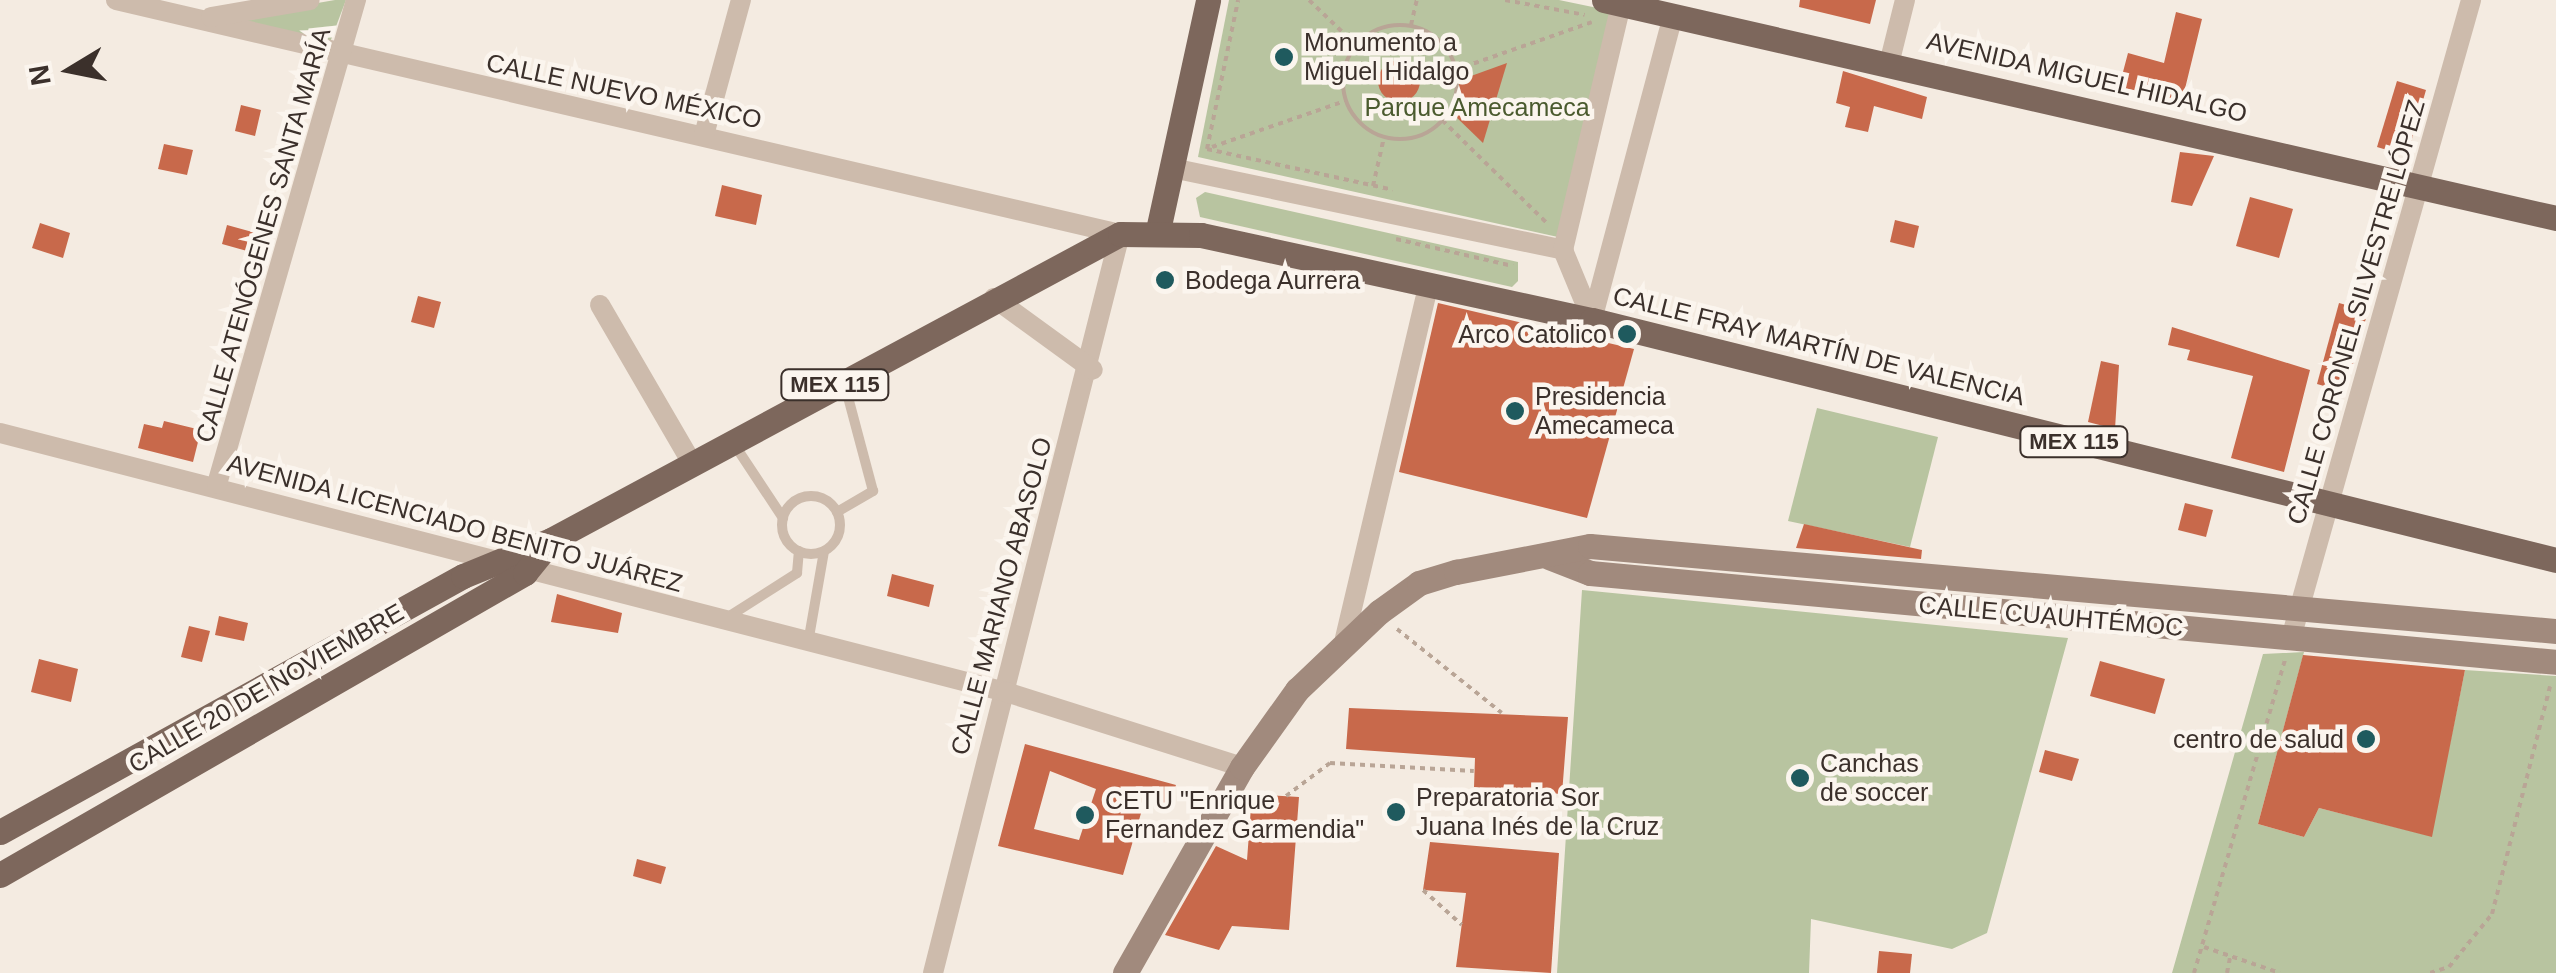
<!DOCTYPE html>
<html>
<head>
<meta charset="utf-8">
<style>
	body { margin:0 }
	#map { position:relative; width:2556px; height:973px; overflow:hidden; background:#f4ebe1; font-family:Helvetica,sans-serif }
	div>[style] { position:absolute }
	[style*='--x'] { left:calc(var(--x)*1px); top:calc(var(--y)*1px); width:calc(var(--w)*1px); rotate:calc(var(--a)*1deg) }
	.green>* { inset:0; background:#b8c4a0 }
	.building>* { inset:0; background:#c8694b }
	.round { border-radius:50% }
	.path>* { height:4px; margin-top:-2px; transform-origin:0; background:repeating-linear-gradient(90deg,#b9a596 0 5px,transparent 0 10px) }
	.path>.ring { margin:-2px; padding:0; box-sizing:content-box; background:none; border:4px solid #b9a596; border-radius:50% }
	.lane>* { height:10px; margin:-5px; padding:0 5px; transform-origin:5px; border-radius:5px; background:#cdbbac }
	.lane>.ring { margin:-5px; padding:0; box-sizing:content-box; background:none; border:10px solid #cdbbac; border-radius:50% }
	.street>* { height:20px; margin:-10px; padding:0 10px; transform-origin:10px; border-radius:10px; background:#cdbbac }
	.secondary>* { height:25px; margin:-12.5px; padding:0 12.5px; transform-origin:12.5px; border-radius:12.5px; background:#a18a7d }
	.primary>* { height:25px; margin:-12.5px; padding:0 12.5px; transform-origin:12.5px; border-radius:12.5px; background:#7d675c }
	.dots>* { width:28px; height:28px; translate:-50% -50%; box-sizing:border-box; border:5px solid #fbf5ee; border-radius:50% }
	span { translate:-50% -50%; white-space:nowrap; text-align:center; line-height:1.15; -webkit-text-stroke:9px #fbf5ee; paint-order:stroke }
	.shield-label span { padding:2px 8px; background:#fbf5ee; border:2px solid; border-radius:8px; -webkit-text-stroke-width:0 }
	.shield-label { font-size:22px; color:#3b302b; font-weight:700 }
	.poi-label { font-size:25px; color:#3b302b }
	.left { translate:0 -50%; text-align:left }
	.right { translate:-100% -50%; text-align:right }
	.street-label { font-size:25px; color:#3b302b }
	.park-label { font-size:25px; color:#4a5a2e }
	.north { position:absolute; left:20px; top:20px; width:100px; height:100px; -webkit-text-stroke:8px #fbf5ee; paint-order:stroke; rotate:260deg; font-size:28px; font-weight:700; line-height:40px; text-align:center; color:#3b302b }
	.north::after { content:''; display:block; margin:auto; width:35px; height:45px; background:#3b302b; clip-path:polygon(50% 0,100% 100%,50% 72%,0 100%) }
</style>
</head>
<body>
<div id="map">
	<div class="green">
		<i style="clip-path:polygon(335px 0,346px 0,329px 45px,214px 21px)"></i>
		<i style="clip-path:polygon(1229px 0,1559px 0,1612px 11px,1558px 237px,1198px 157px)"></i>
		<i style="clip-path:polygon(1205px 192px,1518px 262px,1518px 281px,1512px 287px,1200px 217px,1196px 198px)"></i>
		<i style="clip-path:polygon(1817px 408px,1938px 437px,1910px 547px,1788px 521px)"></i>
		<i style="clip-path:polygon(1582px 590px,2068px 638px,1987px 933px,1952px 949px,1811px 919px,1809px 973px,1557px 973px)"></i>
		<i style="clip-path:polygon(2304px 652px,2258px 824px,2304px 837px,2319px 808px,2431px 836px,2465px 670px,2556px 676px,2556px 973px,2172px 973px,2263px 654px)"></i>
	</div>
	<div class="building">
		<i style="clip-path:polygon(1800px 0,1876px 0,1870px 24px,1799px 7px)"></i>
		<i style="clip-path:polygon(2176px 12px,2202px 19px,2182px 101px,2119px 87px,2128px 53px,2164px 63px)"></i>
		<i class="round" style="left:1378px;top:60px;width:42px;height:42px"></i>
		<i style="clip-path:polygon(1507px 63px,1483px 143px,1452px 113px,1460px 80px)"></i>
		<i style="clip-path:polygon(1843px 71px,1927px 97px,1922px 119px,1874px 106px,1868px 132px,1845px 127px,1850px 107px,1836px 103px)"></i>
		<i style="clip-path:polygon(2397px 81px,2426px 90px,2407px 156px,2377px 147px)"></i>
		<i style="clip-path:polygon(241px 105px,261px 110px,255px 136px,235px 131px)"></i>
		<i style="clip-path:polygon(164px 144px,193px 150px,187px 175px,158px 169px)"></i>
		<i style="clip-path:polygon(2180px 152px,2214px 156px,2192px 206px,2171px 202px)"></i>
		<i style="clip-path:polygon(722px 185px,762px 195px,756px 225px,715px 216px)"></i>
		<i style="clip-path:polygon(2250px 197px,2293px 209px,2279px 258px,2236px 246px)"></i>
		<i style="clip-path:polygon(1895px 220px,1919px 226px,1914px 248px,1890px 242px)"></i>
		<i style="clip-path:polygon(40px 223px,70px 233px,63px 258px,32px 248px)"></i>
		<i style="clip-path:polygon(227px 225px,263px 235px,258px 254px,222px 244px)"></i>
		<i style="clip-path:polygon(418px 296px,441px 302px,434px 328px,411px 322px)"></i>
		<i style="clip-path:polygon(1438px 303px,1634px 349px,1587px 518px,1399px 472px)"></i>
		<i style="clip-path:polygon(2339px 303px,2368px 311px,2345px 392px,2317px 384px)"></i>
		<i style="clip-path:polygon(2172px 327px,2310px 370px,2284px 472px,2231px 458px,2253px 376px,2187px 360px,2190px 350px,2168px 345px)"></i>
		<i style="clip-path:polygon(2101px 361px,2119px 365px,2115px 429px,2088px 422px)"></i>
		<i style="clip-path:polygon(164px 421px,201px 430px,193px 462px,138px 448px,144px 424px,162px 428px)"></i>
		<i style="clip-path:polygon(2185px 503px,2213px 510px,2206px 537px,2178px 530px)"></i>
		<i style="clip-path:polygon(1804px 524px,1922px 550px,1921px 559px,1796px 548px)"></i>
		<i style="clip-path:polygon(892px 574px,934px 585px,929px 607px,887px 596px)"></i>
		<i style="clip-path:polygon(557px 594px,622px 613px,618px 633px,551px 622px)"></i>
		<i style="clip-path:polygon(219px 616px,248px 623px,244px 641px,215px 635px)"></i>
		<i style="clip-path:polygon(189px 626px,210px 631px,202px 662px,181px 657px)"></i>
		<i style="clip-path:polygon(2303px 655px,2465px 670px,2432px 837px,2319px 808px,2304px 837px,2258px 824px)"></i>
		<i style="clip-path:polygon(39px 659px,78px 669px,71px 702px,31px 692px)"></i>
		<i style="clip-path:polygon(2100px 661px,2165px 679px,2155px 714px,2090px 696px)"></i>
		<i style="clip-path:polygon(1349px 708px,1568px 717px,1562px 794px,1474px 787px,1475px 758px,1346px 749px)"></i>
		<i style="clip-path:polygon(evenodd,1025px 744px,1176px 785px,1166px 810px,1144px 803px,1123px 875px,998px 846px,1025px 744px,1050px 771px,1096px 789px,1079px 840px,1034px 829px,1050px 771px)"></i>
		<i style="clip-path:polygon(2045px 750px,2079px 759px,2072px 781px,2039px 772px)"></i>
		<i style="clip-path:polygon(1252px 794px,1299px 797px,1289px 930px,1232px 926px,1219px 950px,1165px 935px,1216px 846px,1247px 860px)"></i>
		<i style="clip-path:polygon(1430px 842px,1559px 853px,1551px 973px,1456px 967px,1466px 893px,1423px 890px)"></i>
		<i style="clip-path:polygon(637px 859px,666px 867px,661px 884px,633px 876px)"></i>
		<i style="clip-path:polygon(1879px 951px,1912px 954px,1910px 973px,1877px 973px)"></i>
	</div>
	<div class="path">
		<i style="--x:1309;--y:0;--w:65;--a:43.8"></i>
		<i style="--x:1505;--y:0;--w:81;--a:10.6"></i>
		<i style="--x:1411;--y:25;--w:26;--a:-77"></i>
		<i class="ring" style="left:1343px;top:25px;width:110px;height:110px"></i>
		<i style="--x:1455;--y:70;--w:145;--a:-19.3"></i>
		<i style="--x:1442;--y:120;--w:150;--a:44.5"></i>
		<i style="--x:1212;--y:147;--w:141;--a:-19.1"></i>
		<i style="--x:1207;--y:149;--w:190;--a:12.4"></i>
		<i style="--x:1207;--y:149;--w:152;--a:-78.2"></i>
		<i style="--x:1373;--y:186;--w:50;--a:-77.3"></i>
		<i style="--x:1396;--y:239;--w:120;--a:13"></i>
		<i style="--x:1397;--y:629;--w:134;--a:38.7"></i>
		<i style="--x:1286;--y:796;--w:55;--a:-36.9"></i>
		<i style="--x:1330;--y:763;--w:144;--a:3.2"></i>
		<i style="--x:1423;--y:890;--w:52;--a:41.9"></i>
		<i style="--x:2204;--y:947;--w:80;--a:18.9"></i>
		<i style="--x:2194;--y:973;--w:326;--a:-73.8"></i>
		<i style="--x:2227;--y:973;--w:16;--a:-79"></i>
		<i style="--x:2430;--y:973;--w:20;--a:-18"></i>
		<i style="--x:2449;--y:967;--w:68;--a:-50.9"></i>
		<i style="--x:2492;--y:914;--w:235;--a:-75.7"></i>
	</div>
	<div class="lane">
		<i style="--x:734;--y:444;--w:89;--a:56.5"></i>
		<i class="ring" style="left:782px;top:496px;width:48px;height:48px"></i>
		<i style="--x:837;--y:512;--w:42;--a:-30.3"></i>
		<i style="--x:873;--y:491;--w:113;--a:-104.9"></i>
		<i style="--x:728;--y:617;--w:82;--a:-32.5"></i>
		<i style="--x:797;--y:573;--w:22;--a:-85"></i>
		<i style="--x:808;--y:643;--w:93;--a:-80.1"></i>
	</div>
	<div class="street">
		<i style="--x:116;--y:0;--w:1031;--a:13.12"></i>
		<i style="--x:1120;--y:234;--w:762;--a:104.2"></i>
		<i style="--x:211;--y:17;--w:100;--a:-9.7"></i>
		<i style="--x:1889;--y:64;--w:66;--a:-76"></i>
		<i style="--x:704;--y:135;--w:140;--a:-74.7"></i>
		<i style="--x:1172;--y:168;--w:400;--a:11.8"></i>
		<i style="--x:994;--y:298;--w:122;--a:36"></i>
		<i style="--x:600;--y:305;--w:183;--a:59.8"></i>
		<i style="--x:1592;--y:320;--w:76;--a:-112.5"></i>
		<i style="--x:1563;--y:250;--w:253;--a:-76.7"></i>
		<i style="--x:1592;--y:320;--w:316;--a:-75.1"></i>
		<i style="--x:0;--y:433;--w:1039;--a:14.44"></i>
		<i style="--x:1006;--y:692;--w:248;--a:17.6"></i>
		<i style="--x:217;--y:484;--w:504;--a:-73.98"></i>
		<i style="--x:1345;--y:638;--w:361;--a:-76.7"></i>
		<i style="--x:2291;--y:638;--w:663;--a:-74.24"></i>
	</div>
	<div class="secondary">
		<i style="--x:1549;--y:557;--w:44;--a:21.3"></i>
		<i style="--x:1590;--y:573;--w:970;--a:5.26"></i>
		<i style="--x:1125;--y:973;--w:237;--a:-60.4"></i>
		<i style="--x:1242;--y:767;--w:95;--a:-54.5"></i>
		<i style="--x:1297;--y:690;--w:113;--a:-43.6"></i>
		<i style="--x:1379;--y:612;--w:49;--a:-35.9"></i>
		<i style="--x:1419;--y:583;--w:39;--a:-17"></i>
		<i style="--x:1456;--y:572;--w:136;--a:-11"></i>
		<i style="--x:1590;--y:546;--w:970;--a:5.03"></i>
	</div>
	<div class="primary">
		<i style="--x:1604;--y:0;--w:977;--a:12.9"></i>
		<i style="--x:1158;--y:230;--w:235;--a:-77.7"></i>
		<i style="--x:0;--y:832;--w:529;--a:-28.94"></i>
		<i style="--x:463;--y:576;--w:95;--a:-22.2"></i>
		<i style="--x:551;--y:540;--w:646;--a:-28.27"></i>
		<i style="--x:1120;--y:234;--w:81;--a:0.7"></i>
		<i style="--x:1201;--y:235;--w:400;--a:12.3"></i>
		<i style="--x:1592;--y:320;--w:993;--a:13.98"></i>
		<i style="--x:0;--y:875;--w:606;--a:-29.91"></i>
		<i style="--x:525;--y:573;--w:40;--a:-51"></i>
	</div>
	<div class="dots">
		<i style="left:1284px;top:57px;background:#1f5a5e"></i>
		<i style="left:1165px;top:280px;background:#1f5a5e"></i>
		<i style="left:1627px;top:334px;background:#1f5a5e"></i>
		<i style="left:1515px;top:411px;background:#1f5a5e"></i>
		<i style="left:2366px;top:739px;background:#1f5a5e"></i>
		<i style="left:1800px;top:778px;background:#1f5a5e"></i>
		<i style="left:1396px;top:812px;background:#1f5a5e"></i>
		<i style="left:1085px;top:815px;background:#1f5a5e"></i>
	</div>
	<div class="shield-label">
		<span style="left:835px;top:385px">MEX 115</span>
		<span style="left:2074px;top:442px">MEX 115</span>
	</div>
	<div class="poi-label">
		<span class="left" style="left:1304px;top:57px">Monumento a<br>Miguel Hidalgo</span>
		<span class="left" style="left:1185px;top:280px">Bodega Aurrera</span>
		<span class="right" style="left:1607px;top:334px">Arco Catolico</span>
		<span class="left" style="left:1535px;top:411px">Presidencia<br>Amecameca</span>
		<span class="right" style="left:2344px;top:739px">centro de salud</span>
		<span class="left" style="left:1820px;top:778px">Canchas<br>de soccer</span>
		<span class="left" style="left:1416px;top:812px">Preparatoria Sor<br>Juana Inés de la Cruz</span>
		<span class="left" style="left:1105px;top:815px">CETU "Enrique<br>Fernandez Garmendia"</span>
	</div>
	<div class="street-label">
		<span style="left:2087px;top:77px;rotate:13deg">AVENIDA MIGUEL HIDALGO</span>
		<span style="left:624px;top:91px;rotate:12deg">CALLE NUEVO MÉXICO</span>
		<span style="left:263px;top:235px;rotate:-74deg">CALLE ATENÓGENES SANTA MARÍA</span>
		<span style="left:2356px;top:312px;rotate:-74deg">CALLE CORONEL SILVESTRE LÓPEZ</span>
		<span style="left:1819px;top:346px;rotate:14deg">CALLE FRAY MARTÍN DE VALENCIA</span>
		<span style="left:455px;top:523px;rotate:15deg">AVENIDA LICENCIADO BENITO JUÁREZ</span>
		<span style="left:1001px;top:596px;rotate:-75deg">CALLE MARIANO ABASOLO</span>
		<span style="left:2051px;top:616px;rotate:5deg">CALLE CUAUHTÉMOC</span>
		<span style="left:266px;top:688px;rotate:-30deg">CALLE 20 DE NOVIEMBRE</span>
	</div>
	<div class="park-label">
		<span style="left:1477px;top:107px">Parque Amecameca</span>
	</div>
	<div class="north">N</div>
</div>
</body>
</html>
